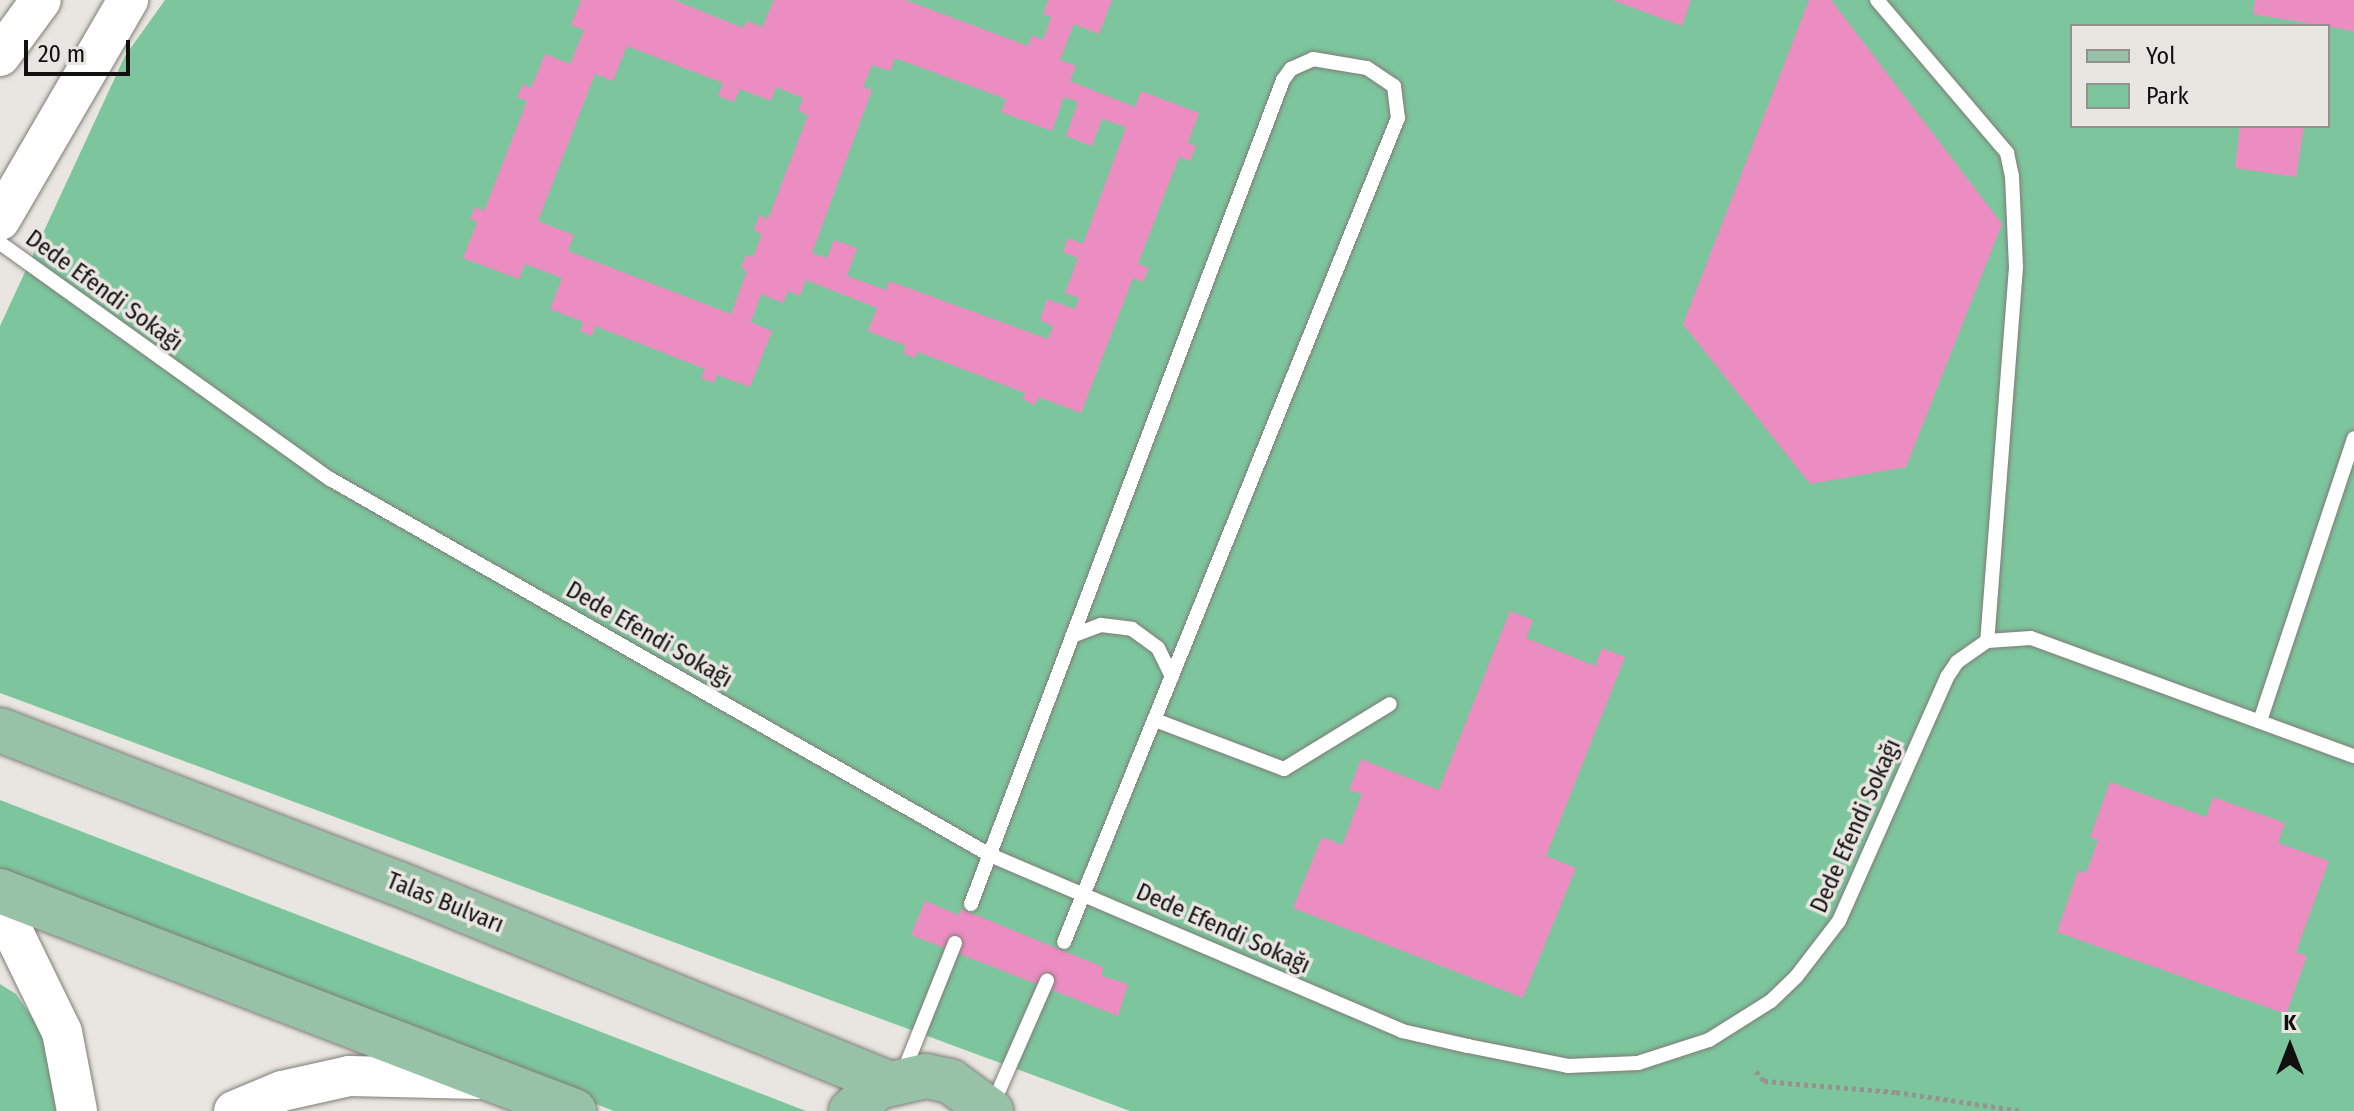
<!DOCTYPE html>
<html>
<head>
<meta charset="utf-8">
<style>
	body { margin:0 }
	#map { position:relative; width:2354px; height:1111px; overflow:hidden; background:#e9e5e0; font-family:"Fira Sans Condensed",sans-serif }
	div>[style] { position:absolute }
	[style*='--x'] { left:calc(var(--x)*1px); top:calc(var(--y)*1px); width:calc(var(--w)*1px); rotate:calc(var(--a)*1deg) }
	.green>* { inset:0; background:#7dc69d }
	.building>* { inset:0; background:#eb8dc1 }
	.path>* { height:5px; margin-top:-2.5px; transform-origin:0; background:repeating-linear-gradient(90deg,#96938f 0 4px,transparent 0 8px) }
	.roads { filter:drop-shadow(0 0 2px #7f7c77) drop-shadow(0 0 2px #7f7c77) }
	.lane>* { height:14px; margin:-7px; padding:0 7px; transform-origin:7px; border-radius:7px; background:#fff }
	.secondary>* { height:40px; margin:-20px; padding:0 20px; transform-origin:20px; border-radius:20px; background:#fff }
	.primary>* { height:44px; margin:-22px; padding:0 22px; transform-origin:22px; border-radius:22px; background:#98c2a7 }
	span { translate:-50% -50%; white-space:nowrap; text-align:center; line-height:1.15; -webkit-text-stroke:7px #e9e5e0; paint-order:stroke }
	.street-label { font-size:24px; color:#131110 }
	.legend { position:absolute; left:2070px; top:24px; width:260px; height:104px; box-sizing:border-box; background:#e9e5e0; border:2px solid #93908d; margin:0; padding:10px 14px; list-style:none; font-size:24px; color:#131110 }
	.legend li { display:flex; align-items:center; gap:16px; height:40px }
	.legend b { width:40px; border:2px solid #93908d }
	.north { position:absolute; left:2250px; top:1007px; width:80px; height:80px; -webkit-text-stroke:6px #e9e5e0; paint-order:stroke; rotate:0deg; font-size:22px; font-weight:700; line-height:32px; text-align:center; color:#131110 }
	.north::after { content:''; display:block; margin:auto; width:28px; height:36px; background:#131110; clip-path:polygon(50% 0,100% 100%,50% 72%,0 100%) }
	.scale { position:absolute; left:24px; top:40px; width:106px; height:36px; box-sizing:border-box; border:4px solid #131110; border-top:0; padding-left:10px; font-size:24px; line-height:28px; white-space:nowrap; color:#131110; -webkit-text-stroke:6px #e9e5e0; paint-order:stroke }
</style>
</head>
<body>
<div id="map">
	<div class="green">
		<i style="clip-path:polygon(evenodd,165px 0,2354px 0,2354px 1111px,1130px 1111px,0 693px,0 326px,125px 56px,165px 0,2072px 26px,2328px 26px,2328px 126px,2072px 126px,2072px 26px)"></i>
		<i style="clip-path:polygon(0 800px,806px 1111px,614px 1111px,0 874px)"></i>
		<i style="clip-path:polygon(0 984px,16px 994px,49px 1042px,56px 1111px,0 1111px)"></i>
	</div>
	<div class="building">
		<i style="clip-path:polygon(evenodd,581px 0,674px 0,743px 28px,747px 21px,762px 27px,774px 0,905px 0,1028px 46px,1032px 35px,1043px 40px,1051px 17px,1043px 14px,1048px 0,1112px 0,1099px 34px,1074px 24px,1060px 60px,1076px 66px,1070px 81px,1135px 107px,1141px 91px,1199px 113px,1188px 143px,1196px 146px,1190px 161px,1179px 157px,1138px 264px,1149px 267px,1143px 282px,1133px 278px,1081px 413px,1039px 397px,1035px 405px,1022px 399px,1025px 393px,918px 352px,915px 358px,903px 353px,906px 346px,868px 331px,877px 308px,806px 280px,800px 296px,788px 291px,783px 303px,761px 294px,751px 322px,772px 331px,750px 387px,717px 375px,714px 383px,701px 378px,705px 369px,595px 326px,592px 336px,580px 331px,583px 322px,550px 309px,562px 278px,525px 264px,519px 279px,463px 258px,477px 222px,470px 219px,475px 207px,484px 211px,527px 101px,517px 97px,523px 84px,531px 88px,545px 54px,570px 64px,584px 30px,571px 25px,581px 0,627px 46px,723px 83px,718px 96px,734px 102px,740px 89px,771px 101px,776px 87px,803px 98px,798px 111px,808px 115px,768px 219px,759px 215px,754px 231px,762px 234px,753px 257px,746px 255px,741px 268px,747px 271px,731px 314px,568px 251px,574px 235px,538px 221px,595px 74px,613px 81px,627px 46px,581px 0,895px 58px,1006px 99px,1001px 112px,1052px 131px,1064px 97px,1078px 102px,1066px 136px,1092px 146px,1102px 119px,1126px 127px,1083px 244px,1068px 238px,1063px 252px,1078px 258px,1065px 293px,1079px 298px,1075px 309px,1047px 299px,1040px 320px,1053px 326px,1048px 339px,889px 281px,886px 290px,847px 276px,857px 248px,834px 240px,827px 258px,812px 253px,872px 90px,863px 87px,872px 65px,890px 71px,895px 58px)"></i>
		<i style="clip-path:polygon(1612px 0,1691px 0,1682px 26px)"></i>
		<i style="clip-path:polygon(1809px 0,1831px 0,2002px 224px,1906px 467px,1810px 484px,1683px 324px)"></i>
		<i style="clip-path:polygon(2255px 0,2354px 0,2354px 31px,2253px 14px)"></i>
		<i style="clip-path:polygon(2240px 126px,2304px 126px,2296px 177px,2235px 168px)"></i>
		<i style="clip-path:polygon(1510px 611px,1533px 620px,1526px 638px,1595px 666px,1602px 648px,1625px 657px,1546px 856px,1576px 868px,1523px 998px,1293px 908px,1322px 837px,1342px 845px,1362px 794px,1349px 790px,1361px 759px,1439px 790px)"></i>
		<i style="clip-path:polygon(2110px 782px,2206px 817px,2213px 797px,2285px 823px,2278px 843px,2329px 861px,2296px 952px,2307px 956px,2286px 1014px,2057px 932px,2078px 871px,2086px 873px,2098px 840px,2090px 837px)"></i>
		<i style="clip-path:polygon(925px 901px,959px 915px,961px 909px,1103px 967px,1102px 976px,1128px 984px,1118px 1016px,911px 935px)"></i>
	</div>
	<div class="path">
		<i style="--x:1756;--y:1071;--w:13;--a:51"></i>
		<i style="--x:1764;--y:1081;--w:132;--a:4.8"></i>
		<i style="--x:1896;--y:1092;--w:126;--a:8.6"></i>
	</div>
	<div class="roads">
		<div class="lane">
			<i style="--x:1877;--y:0;--w:201;--a:49.6"></i>
			<i style="--x:2007;--y:153;--w:24;--a:78"></i>
			<i style="--x:2012;--y:176;--w:91;--a:87.5"></i>
			<i style="--x:2016;--y:267;--w:375;--a:94.4"></i>
			<i style="--x:0;--y:243;--w:406;--a:35.6"></i>
			<i style="--x:330;--y:479;--w:760;--a:29.67"></i>
			<i style="--x:990;--y:855;--w:448;--a:23.1"></i>
			<i style="--x:1402;--y:1031;--w:68;--a:12.8"></i>
			<i style="--x:1468;--y:1046;--w:102;--a:11.3"></i>
			<i style="--x:1568;--y:1066;--w:70;--a:-2.5"></i>
			<i style="--x:1638;--y:1063;--w:75;--a:-17.9"></i>
			<i style="--x:1709;--y:1040;--w:73;--a:-32.2"></i>
			<i style="--x:1771;--y:1001;--w:35;--a:-44"></i>
			<i style="--x:1796;--y:977;--w:71;--a:-52.5"></i>
			<i style="--x:1839;--y:921;--w:267;--a:-66.1"></i>
			<i style="--x:1947;--y:677;--w:18;--a:-56"></i>
			<i style="--x:1957;--y:662;--w:37;--a:-35"></i>
			<i style="--x:1987;--y:641;--w:44;--a:-3.9"></i>
			<i style="--x:2031;--y:638;--w:344;--a:20.1"></i>
			<i style="--x:1072;--y:636;--w:31;--a:-21"></i>
			<i style="--x:1101;--y:625;--w:31;--a:7"></i>
			<i style="--x:1132;--y:629;--w:32;--a:36"></i>
			<i style="--x:1158;--y:648;--w:32;--a:64"></i>
			<i style="--x:1155;--y:720;--w:138;--a:20.8"></i>
			<i style="--x:1284;--y:769;--w:124;--a:-31.5"></i>
			<i style="--x:2260;--y:721;--w:298;--a:-71.6"></i>
			<i style="--x:971;--y:904;--w:881;--a:-69.26"></i>
			<i style="--x:1283;--y:80;--w:14;--a:-54"></i>
			<i style="--x:1291;--y:69;--w:24;--a:-24"></i>
			<i style="--x:1313;--y:59;--w:55;--a:9.5"></i>
			<i style="--x:1367;--y:68;--w:32;--a:34"></i>
			<i style="--x:1394;--y:86;--w:32;--a:83"></i>
			<i style="--x:1398;--y:118;--w:889;--a:112.06"></i>
			<i style="--x:903;--y:1073;--w:140;--a:-68.2"></i>
			<i style="--x:992;--y:1106;--w:137;--a:-66.3"></i>
		</div>
		<div class="secondary">
			<i style="--x:0;--y:56;--w:69;--a:-53.8"></i>
			<i style="--x:0;--y:220;--w:255;--a:-59.8"></i>
			<i style="--x:0;--y:905;--w:141;--a:64"></i>
			<i style="--x:62;--y:1032;--w:80;--a:79.2"></i>
			<i style="--x:234;--y:1111;--w:52;--a:-22.6"></i>
			<i style="--x:282;--y:1091;--w:69;--a:-12.6"></i>
			<i style="--x:349;--y:1076;--w:131;--a:1.3"></i>
		</div>
		<div class="primary">
			<i style="--x:0;--y:730;--w:425;--a:21.1"></i>
			<i style="--x:397;--y:883;--w:530;--a:22.16"></i>
			<i style="--x:0;--y:891;--w:615;--a:20.97"></i>
			<i style="--x:851;--y:1111;--w:36;--a:-42"></i>
			<i style="--x:878;--y:1087;--w:49;--a:-12.9"></i>
			<i style="--x:926;--y:1076;--w:25;--a:12"></i>
			<i style="--x:950;--y:1081;--w:51;--a:36.2"></i>
		</div>
	</div>
	<div class="street-label">
		<span style="left:104px;top:291px;rotate:36deg">Dede Efendi Sokağı</span>
		<span style="left:649px;top:635px;rotate:30deg">Dede Efendi Sokağı</span>
		<span style="left:1856px;top:826px;rotate:-66deg">Dede Efendi Sokağı</span>
		<span style="left:445px;top:903px;rotate:22deg">Talas Bulvarı</span>
		<span style="left:1223px;top:929px;rotate:24deg">Dede Efendi Sokağı</span>
	</div>
	<ul class="legend">
	<li><b style="height:10px;background:#98c2a7"></b>Yol</li>
	<li><b style="height:22px;background:#7dc69d"></b>Park</li>
	</ul>
	<div class="north">K</div>
	<div class="scale">20 m</div>
</div>
</body>
</html>
